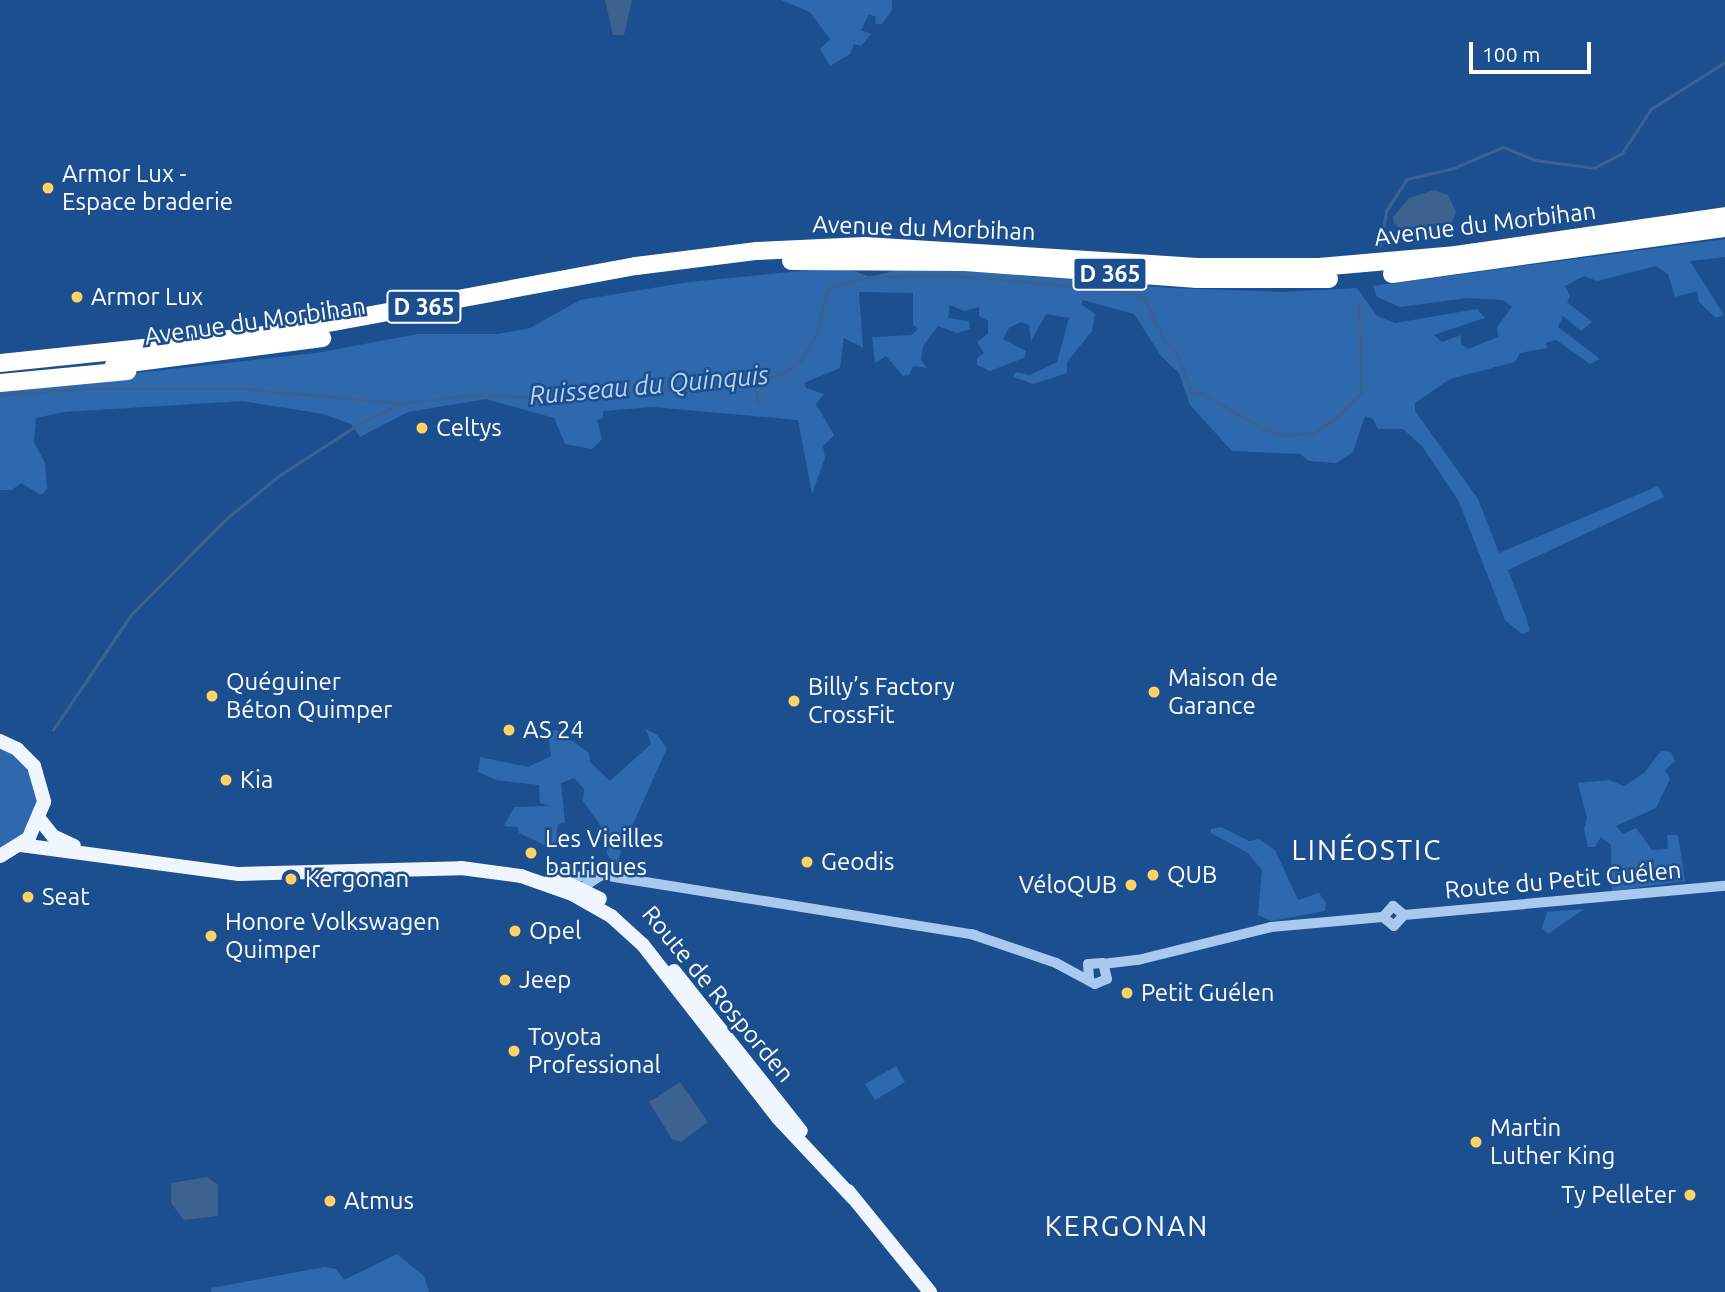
<!DOCTYPE html>
<html>
<head>
<meta charset="utf-8">
<style>
	body { margin:0 }
	#map { position:relative; width:1725px; height:1292px; overflow:hidden; background:#1b4f8f; font-family:Ubuntu,sans-serif }
	div>[style] { position:absolute }
	[style*='--x'] { left:calc(var(--x)*1px); top:calc(var(--y)*1px); width:calc(var(--w)*1px); rotate:calc(var(--a)*1deg) }
	.green>* { inset:0; background:#2e69ad }
	.water>* { inset:0; background:#3c6290 }
	.stream>* { height:2.5px; margin:-1.25px; padding:0 1.25px; transform-origin:1.25px; border-radius:1.25px; background:#3c6290 }
	.minor>* { height:10px; margin:-5px; padding:0 5px; transform-origin:5px; border-radius:5px; background:#a9c9ee }
	.major>* { height:14px; margin:-7px; padding:0 7px; transform-origin:7px; border-radius:7px; background:#f0f6ff }
	.highway>* { height:18px; margin:-9px; padding:0 9px; transform-origin:9px; border-radius:9px; background:#fff }
	.dots>* { width:19px; height:19px; translate:-50% -50%; box-sizing:border-box; border:4px solid #1b4f8f; border-radius:50% }
	span { translate:-50% -50%; white-space:nowrap; text-align:center; line-height:1.15; -webkit-text-stroke:5px #1b4f8f; paint-order:stroke }
	.shield-label span { padding:2px 5px; background:#1b4f8f; border:2px solid; border-radius:5px; -webkit-text-stroke-width:0 }
	.shield-label { font-size:23px; color:#fff; font-weight:700 }
	.poi-label { font-size:24px; color:#fff }
	.left { translate:0 -50%; text-align:left }
	.right { translate:-100% -50%; text-align:right }
	.street-label { font-size:24px; color:#fff }
	.water-label { font-size:26px; color:#b5d3f5; font-style:italic }
	.quarter-label { font-size:28px; color:#fff; letter-spacing:2px }
	.scale { position:absolute; left:1469px; top:42px; width:122px; height:32px; box-sizing:border-box; border:4px solid #fff; border-top:0; padding-left:9px; font-size:21px; line-height:24px; white-space:nowrap; color:#fff; -webkit-text-stroke:5px #1b4f8f; paint-order:stroke }
</style>
</head>
<body>
<div id="map">
	<div class="green">
		<i style="clip-path:polygon(781px 0,892px 0,892px 10px,882px 24px,875px 24px,876px 17px,869px 14px,861px 30px,871px 34px,861px 46px,854px 44px,850px 54px,830px 66px,820px 49px,830px 39px,810px 12px)"></i>
		<i style="clip-path:polygon(1725px 239px,1725px 257px,1690px 261px,1724px 315px,1716px 318px,1699px 302px,1697px 291px,1675px 297px,1668px 274px,1656px 266px,1597px 281px,1584px 276px,1565px 286px,1570px 296px,1567px 302px,1592px 322px,1581px 331px,1563px 316px,1558px 327px,1600px 359px,1590px 364px,1556px 340px,1546px 343px,1547px 348px,1520px 353px,1515px 362px,1450px 379px,1415px 403px,1415px 411px,1478px 499px,1499px 553px,1658px 486px,1664px 497px,1508px 570px,1526px 617px,1530px 631px,1522px 634px,1505px 620px,1459px 502px,1422px 446px,1403px 429px,1378px 429px,1373px 419px,1365px 416px,1353px 452px,1336px 463px,1309px 461px,1300px 454px,1232px 451px,1190px 405px,1179px 373px,1161px 356px,1134px 314px,1083px 300px,1081px 304px,1095px 314px,1092px 331px,1067px 362px,1067px 373px,1033px 384px,1013px 377px,1016px 372px,1030px 375px,1057px 362px,1069px 318px,1046px 314px,1031px 341px,1029px 325px,1021px 322px,1009px 328px,1003px 339px,1026px 351px,1024px 358px,990px 371px,977px 365px,977px 358px,984px 353px,977px 342px,988px 334px,988px 321px,979px 316px,979px 307px,964px 311px,950px 305px,948px 318px,969px 321px,970px 329px,957px 333px,938px 326px,923px 346px,921px 360px,927px 368px,913px 366px,909px 375px,903px 376px,886px 356px,875px 363px,872px 337px,912px 335px,918px 329px,913px 325px,913px 293px,859px 292px,863px 348px,844px 338px,840px 368px,804px 383px,806px 388px,824px 394px,816px 404px,834px 435px,823px 446px,825px 458px,812px 494px,798px 420px,653px 407px,603px 411px,603px 418px,597px 420px,602px 439px,592px 449px,565px 444px,554px 418px,486px 399px,408px 412px,360px 437px,351px 424px,323px 414px,242px 401px,64px 412px,36px 418px,34px 442px,45px 463px,47px 489px,41px 495px,21px 483px,12px 490px,0 490px,0 388px,316px 353px,418px 334px,498px 334px,530px 328px,580px 300px,689px 282px,842px 267px,871px 277px,903px 268px,944px 269px,1171px 288px,1283px 292px,1357px 288px,1377px 316px,1395px 323px,1477px 309px,1485px 318px,1434px 335px,1442px 342px,1461px 335px,1461px 344px,1468px 349px,1498px 337px,1497px 327px,1512px 307px,1503px 300px,1467px 298px,1400px 307px,1377px 297px,1373px 286px)"></i>
		<i style="clip-path:polygon(646px 729px,657px 735px,667px 748px,633px 824px,618px 847px,621px 852px,617px 865px,608px 856px,602px 828px,583px 801px,584px 789px,574px 778px,561px 783px,565px 823px,558px 824px,555px 850px,519px 833px,518px 827px,504px 826px,514px 807px,550px 806px,540px 803px,539px 785px,496px 780px,478px 772px,480px 757px,528px 767px,551px 756px,548px 732px,557px 730px,589px 753px,590px 762px,610px 781px,651px 744px)"></i>
		<i style="clip-path:polygon(0 746px,24px 761px,39px 792px,29px 831px,0 851px)"></i>
		<i style="clip-path:polygon(1661px 751px,1671px 752px,1675px 761px,1665px 770px,1670px 779px,1656px 808px,1616px 826px,1623px 834px,1636px 828px,1652px 850px,1668px 849px,1667px 835px,1678px 835px,1685px 881px,1612px 891px,1611px 845px,1601px 837px,1595px 847px,1588px 847px,1584px 829px,1587px 818px,1578px 783px,1609px 780px,1624px 786px,1644px 773px)"></i>
		<i style="clip-path:polygon(1221px 827px,1249px 841px,1259px 839px,1275px 850px,1298px 900px,1319px 893px,1326px 903px,1325px 911px,1271px 921px,1258px 915px,1262px 870px,1248px 853px,1211px 833px,1211px 829px)"></i>
		<i style="clip-path:polygon(1584px 909px,1548px 934px,1542px 928px,1547px 912px)"></i>
		<i style="clip-path:polygon(896px 1066px,905px 1082px,875px 1100px,865px 1084px)"></i>
		<i style="clip-path:polygon(397px 1254px,424px 1276px,429px 1292px,211px 1292px,211px 1288px,325px 1267px,336px 1269px,344px 1280px)"></i>
	</div>
	<div class="water">
		<i style="clip-path:polygon(605px 0,632px 0,624px 35px,613px 35px)"></i>
		<i style="clip-path:polygon(1434px 190px,1448px 195px,1456px 212px,1452px 222px,1402px 229px,1394px 224px,1393px 217px,1409px 198px)"></i>
		<i style="clip-path:polygon(680px 1082px,708px 1122px,681px 1142px,672px 1139px,649px 1102px)"></i>
		<i style="clip-path:polygon(207px 1177px,218px 1185px,218px 1216px,184px 1220px,171px 1203px,171px 1183px)"></i>
	</div>
	<div class="stream">
		<i style="--x:1380;--y:246;--w:36;--a:-80"></i>
		<i style="--x:1386;--y:211;--w:38;--a:-57"></i>
		<i style="--x:1407;--y:179;--w:48;--a:-13.2"></i>
		<i style="--x:1454;--y:168;--w:53;--a:-23.2"></i>
		<i style="--x:1503;--y:147;--w:35;--a:22"></i>
		<i style="--x:1535;--y:160;--w:60;--a:7.7"></i>
		<i style="--x:1594;--y:168;--w:32;--a:-28"></i>
		<i style="--x:1622;--y:153;--w:53;--a:-56.6"></i>
		<i style="--x:1651;--y:109;--w:88;--a:-32.4"></i>
		<i style="--x:756;--y:382;--w:21;--a:85"></i>
		<i style="--x:0;--y:395;--w:78;--a:-4.4"></i>
		<i style="--x:78;--y:389;--w:170;--a:0"></i>
		<i style="--x:248;--y:389;--w:151;--a:5.3"></i>
		<i style="--x:53;--y:730;--w:139;--a:-55.9"></i>
		<i style="--x:131;--y:615;--w:135;--a:-45.3"></i>
		<i style="--x:226;--y:519;--w:70;--a:-39.2"></i>
		<i style="--x:280;--y:475;--w:98;--a:-32.9"></i>
		<i style="--x:362;--y:422;--w:45;--a:-24.9"></i>
		<i style="--x:403;--y:403;--w:67;--a:-6.8"></i>
		<i style="--x:470;--y:395;--w:91;--a:1.9"></i>
		<i style="--x:561;--y:398;--w:196;--a:-5"></i>
		<i style="--x:756;--y:381;--w:27;--a:-15"></i>
		<i style="--x:782;--y:374;--w:24;--a:-36"></i>
		<i style="--x:801;--y:360;--w:29;--a:-59"></i>
		<i style="--x:816;--y:335;--w:49;--a:-76"></i>
		<i style="--x:828;--y:287;--w:44;--a:-13.1"></i>
		<i style="--x:871;--y:277;--w:77;--a:-1.5"></i>
		<i style="--x:948;--y:275;--w:169;--a:5.1"></i>
		<i style="--x:1116;--y:290;--w:30;--a:15"></i>
		<i style="--x:1145;--y:298;--w:46;--a:65.7"></i>
		<i style="--x:1164;--y:340;--w:18;--a:45"></i>
		<i style="--x:1177;--y:353;--w:42;--a:69"></i>
		<i style="--x:1192;--y:392;--w:12;--a:9"></i>
		<i style="--x:1204;--y:394;--w:69;--a:30.3"></i>
		<i style="--x:1264;--y:429;--w:24;--a:15"></i>
		<i style="--x:1287;--y:435;--w:27;--a:-4"></i>
		<i style="--x:1314;--y:433;--w:27;--a:-34"></i>
		<i style="--x:1336;--y:418;--w:35;--a:-45"></i>
		<i style="--x:1361;--y:393;--w:87;--a:-91.3"></i>
	</div>
	<div class="minor">
		<i style="--x:600;--y:876;--w:33;--a:147"></i>
		<i style="--x:572;--y:894;--w:15;--a:-90"></i>
		<i style="--x:572;--y:879;--w:14;--a:-17"></i>
		<i style="--x:585;--y:875;--w:23;--a:2"></i>
		<i style="--x:608;--y:876;--w:372;--a:9.1"></i>
		<i style="--x:1404;--y:915;--w:322;--a:-5.2"></i>
		<i style="--x:1383;--y:917;--w:15;--a:-48"></i>
		<i style="--x:1393;--y:906;--w:14;--a:39"></i>
		<i style="--x:1383;--y:917;--w:14;--a:39"></i>
		<i style="--x:1394;--y:926;--w:15;--a:-48"></i>
		<i style="--x:971;--y:934;--w:90;--a:18.8"></i>
		<i style="--x:1056;--y:963;--w:44;--a:28.3"></i>
		<i style="--x:1095;--y:984;--w:13;--a:-23"></i>
		<i style="--x:1107;--y:979;--w:16;--a:-104"></i>
		<i style="--x:1103;--y:963;--w:15;--a:176"></i>
		<i style="--x:1088;--y:964;--w:14;--a:86"></i>
		<i style="--x:1103;--y:964;--w:35;--a:-7"></i>
		<i style="--x:1138;--y:960;--w:137;--a:-13.9"></i>
		<i style="--x:1271;--y:927;--w:112;--a:-5.1"></i>
	</div>
	<div class="major">
		<i style="--x:0;--y:741;--w:19;--a:25"></i>
		<i style="--x:17;--y:749;--w:24;--a:45"></i>
		<i style="--x:34;--y:766;--w:37;--a:74"></i>
		<i style="--x:44;--y:802;--w:39;--a:113"></i>
		<i style="--x:29;--y:838;--w:34;--a:148"></i>
		<i style="--x:40;--y:820;--w:21;--a:51"></i>
		<i style="--x:53;--y:836;--w:23;--a:25"></i>
		<i style="--x:21;--y:845;--w:220;--a:7.6"></i>
		<i style="--x:239;--y:874;--w:222;--a:-1.5"></i>
		<i style="--x:461;--y:868;--w:61;--a:7.6"></i>
		<i style="--x:521;--y:876;--w:54;--a:19.4"></i>
		<i style="--x:572;--y:894;--w:45;--a:29.4"></i>
		<i style="--x:611;--y:916;--w:43;--a:42.2"></i>
		<i style="--x:643;--y:945;--w:219;--a:52"></i>
		<i style="--x:778;--y:1118;--w:110;--a:46.8"></i>
		<i style="--x:552;--y:876;--w:53;--a:25.6"></i>
		<i style="--x:674;--y:971;--w:204;--a:51.6"></i>
		<i style="--x:848;--y:1191;--w:130;--a:50.9"></i>
	</div>
	<div class="highway">
		<i style="--x:791;--y:261;--w:174;--a:0.3"></i>
		<i style="--x:965;--y:262;--w:233;--a:4.2"></i>
		<i style="--x:1197;--y:279;--w:132;--a:0"></i>
		<i style="--x:1392;--y:274;--w:336;--a:-7.9"></i>
		<i style="--x:0;--y:363;--w:259;--a:-6"></i>
		<i style="--x:258;--y:336;--w:384;--a:-10.5"></i>
		<i style="--x:636;--y:266;--w:122;--a:-7.1"></i>
		<i style="--x:757;--y:251;--w:108;--a:-2.7"></i>
		<i style="--x:865;--y:246;--w:337;--a:3.6"></i>
		<i style="--x:1201;--y:267;--w:118;--a:0"></i>
		<i style="--x:1319;--y:267;--w:138;--a:-5"></i>
		<i style="--x:1456;--y:255;--w:272;--a:-8.2"></i>
		<i style="--x:114;--y:365;--w:210;--a:-7.4"></i>
		<i style="--x:0;--y:383;--w:128;--a:-5.4"></i>
	</div>
	<div class="dots">
		<i style="left:48px;top:188px;background:#ffd166"></i>
		<i style="left:77px;top:297px;background:#ffd166"></i>
		<i style="left:422px;top:428px;background:#ffd166"></i>
		<i style="left:1154px;top:692px;background:#ffd166"></i>
		<i style="left:212px;top:696px;background:#ffd166"></i>
		<i style="left:794px;top:701px;background:#ffd166"></i>
		<i style="left:509px;top:730px;background:#ffd166"></i>
		<i style="left:226px;top:780px;background:#ffd166"></i>
		<i style="left:531px;top:853px;background:#ffd166"></i>
		<i style="left:807px;top:862px;background:#ffd166"></i>
		<i style="left:1153px;top:875px;background:#ffd166"></i>
		<i style="left:291px;top:879px;background:#ffd166"></i>
		<i style="left:1131px;top:885px;background:#ffd166"></i>
		<i style="left:28px;top:897px;background:#ffd166"></i>
		<i style="left:515px;top:931px;background:#ffd166"></i>
		<i style="left:211px;top:936px;background:#ffd166"></i>
		<i style="left:505px;top:980px;background:#ffd166"></i>
		<i style="left:1127px;top:993px;background:#ffd166"></i>
		<i style="left:514px;top:1051px;background:#ffd166"></i>
		<i style="left:1476px;top:1142px;background:#ffd166"></i>
		<i style="left:1690px;top:1195px;background:#ffd166"></i>
		<i style="left:330px;top:1201px;background:#ffd166"></i>
	</div>
	<div class="shield-label">
		<span style="left:1110px;top:274px">D 365</span>
		<span style="left:424px;top:307px">D 365</span>
	</div>
	<div class="poi-label">
		<span class="left" style="left:62px;top:188px">Armor Lux -<br>Espace braderie</span>
		<span class="left" style="left:91px;top:297px">Armor Lux</span>
		<span class="left" style="left:436px;top:428px">Celtys</span>
		<span class="left" style="left:1168px;top:692px">Maison de<br>Garance</span>
		<span class="left" style="left:226px;top:696px">Quéguiner<br>Béton Quimper</span>
		<span class="left" style="left:808px;top:701px">Billy’s Factory<br>CrossFit</span>
		<span class="left" style="left:523px;top:730px">AS 24</span>
		<span class="left" style="left:240px;top:780px">Kia</span>
		<span class="left" style="left:545px;top:853px">Les Vieilles<br>barriques</span>
		<span class="left" style="left:821px;top:862px">Geodis</span>
		<span class="left" style="left:1167px;top:875px">QUB</span>
		<span class="left" style="left:305px;top:879px">Kergonan</span>
		<span class="right" style="left:1117px;top:885px">VéloQUB</span>
		<span class="left" style="left:42px;top:897px">Seat</span>
		<span class="left" style="left:225px;top:936px">Honore Volkswagen<br>Quimper</span>
		<span class="left" style="left:529px;top:931px">Opel</span>
		<span class="left" style="left:519px;top:980px">Jeep</span>
		<span class="left" style="left:1141px;top:993px">Petit Guélen</span>
		<span class="left" style="left:528px;top:1051px">Toyota<br>Professional</span>
		<span class="left" style="left:1490px;top:1142px">Martin<br>Luther King</span>
		<span class="right" style="left:1676px;top:1195px">Ty Pelleter</span>
		<span class="left" style="left:344px;top:1201px">Atmus</span>
	</div>
	<div class="street-label">
		<span style="left:1485px;top:224px;rotate:-7deg">Avenue du Morbihan</span>
		<span style="left:924px;top:228px;rotate:2deg">Avenue du Morbihan</span>
		<span style="left:255px;top:321px;rotate:-8deg">Avenue du Morbihan</span>
		<span style="left:1563px;top:880px;rotate:-5deg">Route du Petit Guélen</span>
		<span style="left:718px;top:994px;rotate:50deg">Route de Rosporden</span>
	</div>
	<div class="water-label">
		<span style="left:649px;top:385px;rotate:-5deg">Ruisseau du Quinquis</span>
	</div>
	<div class="quarter-label">
		<span style="left:1367px;top:850px">LINÉOSTIC</span>
		<span style="left:1127px;top:1226px">KERGONAN</span>
	</div>
	<div class="scale">100 m</div>
</div>
</body>
</html>
